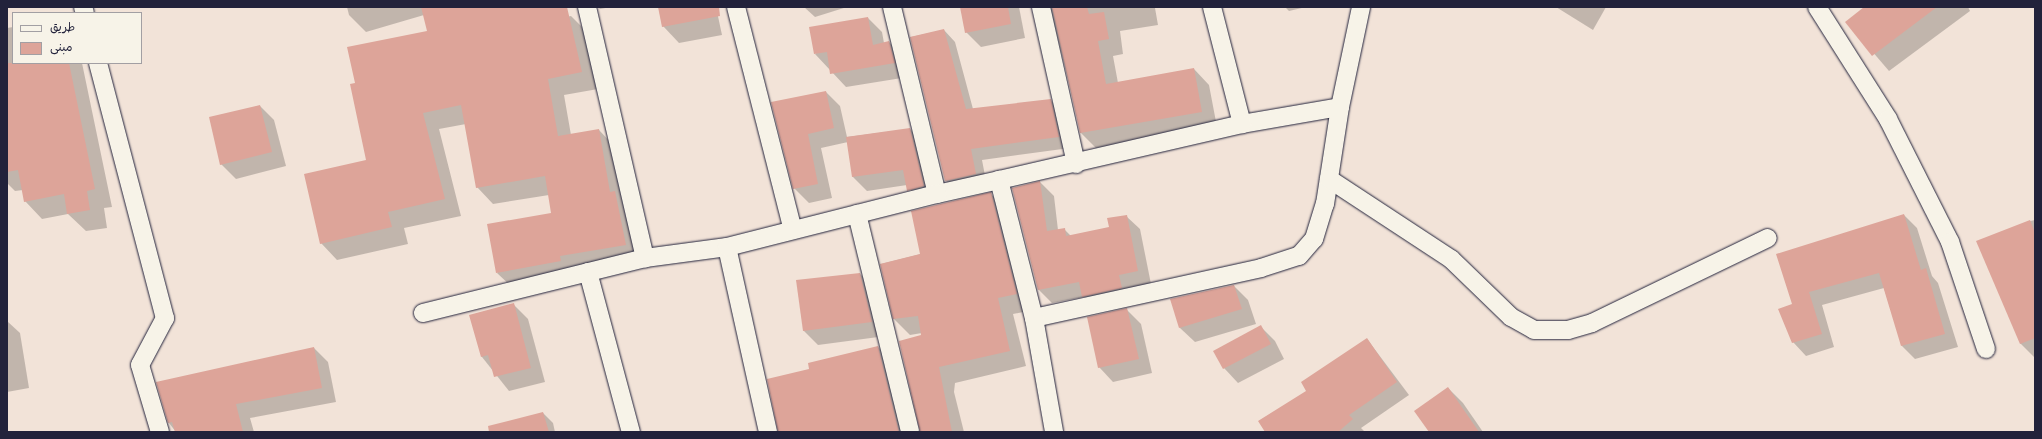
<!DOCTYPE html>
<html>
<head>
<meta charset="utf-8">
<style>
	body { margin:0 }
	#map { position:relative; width:2042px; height:439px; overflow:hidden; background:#f2e3d8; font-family:"Patrick Hand","Playpen Sans Arabic",sans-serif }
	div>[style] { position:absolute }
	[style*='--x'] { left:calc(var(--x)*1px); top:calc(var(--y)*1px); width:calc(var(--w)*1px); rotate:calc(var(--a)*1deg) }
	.shadow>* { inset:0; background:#0003 }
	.building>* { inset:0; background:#dda499 }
	.roads { filter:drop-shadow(0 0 1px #22223b) drop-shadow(0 0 1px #22223b) }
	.street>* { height:18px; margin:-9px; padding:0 9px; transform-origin:9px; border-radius:9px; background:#f7f3e8 }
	span { translate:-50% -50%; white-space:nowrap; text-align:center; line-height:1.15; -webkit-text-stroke:4px #f7f3e8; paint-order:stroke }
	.frame { position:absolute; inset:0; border:8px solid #22223b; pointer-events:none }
	.legend { position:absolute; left:12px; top:12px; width:130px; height:52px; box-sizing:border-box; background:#f7f3e8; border:1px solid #a29fa3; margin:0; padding:5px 7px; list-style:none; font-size:12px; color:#22223b }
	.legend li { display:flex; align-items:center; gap:8px; height:20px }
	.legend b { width:20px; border:1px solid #a29fa3 }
</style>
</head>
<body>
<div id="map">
	<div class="shadow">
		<i style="clip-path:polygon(347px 7px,546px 7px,469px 35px,571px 16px,587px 32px,598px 89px,564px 95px,571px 135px,599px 130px,615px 147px,642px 261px,514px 289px,497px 273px,552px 214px,549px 195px,493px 204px,477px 187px,466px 124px,439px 129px,461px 216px,404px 228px,408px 244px,337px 260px,321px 243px,367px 161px,356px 84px,428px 32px,424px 15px,366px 32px,349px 15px)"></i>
		<i style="clip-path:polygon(598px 7px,611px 7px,600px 9px)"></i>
		<i style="clip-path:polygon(659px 7px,716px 7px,722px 35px,679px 43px,663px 26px)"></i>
		<i style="clip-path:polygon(804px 7px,847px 7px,815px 17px)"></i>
		<i style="clip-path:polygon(961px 7px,1019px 7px,1025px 38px,981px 47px,966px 32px)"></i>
		<i style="clip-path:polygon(1050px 7px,1161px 7px,1155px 8px,1158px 25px,1120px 31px,1123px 54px,1113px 56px,1118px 83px,1194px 69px,1209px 85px,1217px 127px,1096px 148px,1081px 133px)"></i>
		<i style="clip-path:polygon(1285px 7px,1306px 7px,1289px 11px)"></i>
		<i style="clip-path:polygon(1556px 7px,1606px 7px,1593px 30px)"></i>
		<i style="clip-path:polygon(1866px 7px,1968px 7px,1970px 11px,1889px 71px,1847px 22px)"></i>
		<i style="clip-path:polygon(868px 18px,882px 32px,884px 43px,889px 42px,904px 57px,908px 77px,846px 87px,815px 54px)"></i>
		<i style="clip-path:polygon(13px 27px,13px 63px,82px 63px,112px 207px,104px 208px,107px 228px,86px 231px,68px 214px,42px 219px,25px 201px,23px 190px,15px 191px,7px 183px,7px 28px)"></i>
		<i style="clip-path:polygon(944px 30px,955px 42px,973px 109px,1050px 100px,1062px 111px,1070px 148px,982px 160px,987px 186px,957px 193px,946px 181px,911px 37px)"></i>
		<i style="clip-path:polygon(826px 92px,840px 106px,847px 137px,910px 129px,924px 143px,938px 201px,922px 205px,907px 185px,867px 191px,853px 177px,848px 142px,821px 148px,832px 198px,809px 203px,794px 188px,772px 103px)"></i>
		<i style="clip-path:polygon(260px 106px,274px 120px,286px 166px,236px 179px,221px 164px)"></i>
		<i style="clip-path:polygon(1040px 182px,1054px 196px,1058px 230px,1064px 229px,1071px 236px,1110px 228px,1126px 216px,1140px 229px,1151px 284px,1097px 310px,1084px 297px,1052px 303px,1039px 290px)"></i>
		<i style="clip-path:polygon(991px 194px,1007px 210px,1033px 310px,1013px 314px,1026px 366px,955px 383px,954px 392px,964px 432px,921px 432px,922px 333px,910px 335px,894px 319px,881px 264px,921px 254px)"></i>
		<i style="clip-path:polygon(1904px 215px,1917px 228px,1932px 276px,1938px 283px,1958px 347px,1915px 359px,1902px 346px,1884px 288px,1822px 305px,1834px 347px,1806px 356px,1793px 342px,1793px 304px)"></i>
		<i style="clip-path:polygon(2035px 220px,2035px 358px,2020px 343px,2030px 221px)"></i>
		<i style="clip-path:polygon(860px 274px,875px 288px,886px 336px,818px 345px,803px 330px)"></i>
		<i style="clip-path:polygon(1234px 286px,1248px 300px,1256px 324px,1195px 342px,1180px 328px,1171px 300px)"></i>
		<i style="clip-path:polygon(513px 304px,528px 319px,545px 382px,509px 391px,482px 357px,471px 316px)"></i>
		<i style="clip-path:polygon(1126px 309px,1141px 324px,1152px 373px,1113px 382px,1099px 367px)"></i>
		<i style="clip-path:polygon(7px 321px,20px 333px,29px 388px,7px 392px)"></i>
		<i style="clip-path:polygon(1261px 327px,1275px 341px,1284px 359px,1238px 383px,1224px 368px)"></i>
		<i style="clip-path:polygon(1367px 339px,1409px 395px,1361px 428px,1365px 432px,1267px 432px)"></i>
		<i style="clip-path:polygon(878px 347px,895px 364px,911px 432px,779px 432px,810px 370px)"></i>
		<i style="clip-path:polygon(314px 348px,328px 362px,336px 402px,250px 418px,254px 432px,176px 432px,169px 423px,157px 383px)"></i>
		<i style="clip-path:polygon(1448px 388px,1463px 403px,1483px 432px,1430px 432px)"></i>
		<i style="clip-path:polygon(543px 413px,553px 423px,555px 432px,501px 432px)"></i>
	</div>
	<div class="building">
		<i style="clip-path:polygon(421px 7px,567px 7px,582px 72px,548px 79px,558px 136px,599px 129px,610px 192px,615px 191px,626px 245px,560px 256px,561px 261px,496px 273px,487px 224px,551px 213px,545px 176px,476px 188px,461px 105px,423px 113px,445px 199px,388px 212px,392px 227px,320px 244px,304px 174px,366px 160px,350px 84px,355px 83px,347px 47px,427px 31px)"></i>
		<i style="clip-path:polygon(658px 7px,719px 7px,720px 16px,662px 27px)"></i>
		<i style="clip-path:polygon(960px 7px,1008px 7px,1011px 24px,965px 33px)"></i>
		<i style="clip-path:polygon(1052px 7px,1087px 7px,1089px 14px,1104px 12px,1109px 39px,1098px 41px,1106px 84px,1194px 68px,1202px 112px,1080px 133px)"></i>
		<i style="clip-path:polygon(1864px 7px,1937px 7px,1872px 56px,1845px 22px)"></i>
		<i style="clip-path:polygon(868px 17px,873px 45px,889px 41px,895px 63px,830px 74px,827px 52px,814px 54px,809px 27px)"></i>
		<i style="clip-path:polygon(944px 29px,966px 109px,1051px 99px,1059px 137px,971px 149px,976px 174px,945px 181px,910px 37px)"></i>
		<i style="clip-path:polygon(7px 63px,69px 63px,95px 189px,87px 191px,90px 210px,67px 214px,64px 194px,24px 202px,18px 170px,7px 172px)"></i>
		<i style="clip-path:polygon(826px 91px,834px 128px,808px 134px,818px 184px,793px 189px,771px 102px)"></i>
		<i style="clip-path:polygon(260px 105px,272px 152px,220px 165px,209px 117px)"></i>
		<i style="clip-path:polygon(910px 128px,924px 186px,907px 191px,903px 170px,852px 177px,846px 137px)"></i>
		<i style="clip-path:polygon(1040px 181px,1047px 231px,1065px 228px,1066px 236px,1109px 227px,1107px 218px,1127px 215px,1138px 271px,1119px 275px,1122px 288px,1082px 297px,1079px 282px,1038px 290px,1012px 188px)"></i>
		<i style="clip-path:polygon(991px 192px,1017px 294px,998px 298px,1010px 351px,939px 367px,952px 432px,920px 432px,899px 341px,921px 335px,918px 316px,893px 319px,880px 264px,920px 254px,911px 211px)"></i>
		<i style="clip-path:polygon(1904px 214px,1921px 270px,1926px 268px,1945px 334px,1901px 346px,1879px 273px,1809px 292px,1822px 334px,1792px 343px,1778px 309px,1792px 304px,1776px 254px)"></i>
		<i style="clip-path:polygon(2030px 220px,2035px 233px,2035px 338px,2020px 344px,1976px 241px)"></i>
		<i style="clip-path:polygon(860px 273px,872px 322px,803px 331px,796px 280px)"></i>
		<i style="clip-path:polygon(1234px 285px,1242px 309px,1179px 328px,1170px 299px)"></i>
		<i style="clip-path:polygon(514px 303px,531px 368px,494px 377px,488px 355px,481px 357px,469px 315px)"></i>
		<i style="clip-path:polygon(1127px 308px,1139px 359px,1098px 368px,1087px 317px)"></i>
		<i style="clip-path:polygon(1261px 325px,1271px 344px,1223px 369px,1213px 351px)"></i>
		<i style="clip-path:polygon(1367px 338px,1397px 382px,1349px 415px,1353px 419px,1338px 432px,1265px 432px,1258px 421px,1306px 391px,1301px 382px)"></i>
		<i style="clip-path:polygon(878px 346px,899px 432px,778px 432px,767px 379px,809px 369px,808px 363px)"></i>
		<i style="clip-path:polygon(314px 347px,322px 388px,236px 404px,243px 432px,175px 432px,172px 422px,168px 423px,156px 382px)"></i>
		<i style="clip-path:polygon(1448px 387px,1479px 432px,1429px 432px,1414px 411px)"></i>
		<i style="clip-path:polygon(543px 412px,549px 432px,489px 432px,488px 426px)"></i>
	</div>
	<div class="roads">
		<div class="street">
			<i style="--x:83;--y:7;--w:6;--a:72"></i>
			<i style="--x:587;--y:7;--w:258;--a:77"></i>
			<i style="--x:736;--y:7;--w:230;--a:75.7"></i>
			<i style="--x:892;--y:7;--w:192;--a:76.5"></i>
			<i style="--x:937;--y:194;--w:64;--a:-12.7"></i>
			<i style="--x:1041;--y:7;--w:161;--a:77.4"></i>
			<i style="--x:1212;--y:7;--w:121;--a:75.6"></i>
			<i style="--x:1817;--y:7;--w:133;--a:57.6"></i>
			<i style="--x:1888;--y:119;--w:138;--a:63.2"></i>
			<i style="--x:1950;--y:242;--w:113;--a:71.4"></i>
			<i style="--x:98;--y:63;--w:264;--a:75.3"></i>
			<i style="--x:165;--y:318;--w:53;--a:118"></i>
			<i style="--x:140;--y:365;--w:70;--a:73.4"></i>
			<i style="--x:1340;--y:107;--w:99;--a:170.2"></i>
			<i style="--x:1242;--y:124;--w:249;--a:167"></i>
			<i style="--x:999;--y:180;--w:142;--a:75.8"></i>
			<i style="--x:1034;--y:318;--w:232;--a:-12.4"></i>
			<i style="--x:1261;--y:268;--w:40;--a:-18"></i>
			<i style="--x:1299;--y:256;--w:23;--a:-49"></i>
			<i style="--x:1314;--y:239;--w:37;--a:-73"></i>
			<i style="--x:1325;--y:204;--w:98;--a:-81.2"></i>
			<i style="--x:1340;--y:107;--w:102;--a:-78.1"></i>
			<i style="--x:1329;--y:179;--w:146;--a:33.3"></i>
			<i style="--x:1451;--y:259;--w:83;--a:44"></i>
			<i style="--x:1511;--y:317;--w:26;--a:29"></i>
			<i style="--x:1534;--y:330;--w:34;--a:0"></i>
			<i style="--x:1568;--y:330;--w:25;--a:-16"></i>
			<i style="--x:1592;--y:323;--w:195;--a:-25.8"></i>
			<i style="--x:857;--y:214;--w:224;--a:76.3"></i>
			<i style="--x:588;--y:272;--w:166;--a:75"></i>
			<i style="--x:423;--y:313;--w:229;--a:-13.9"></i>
			<i style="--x:645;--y:258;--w:83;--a:-7.6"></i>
			<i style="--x:1034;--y:318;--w:116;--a:80"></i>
			<i style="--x:768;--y:432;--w:189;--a:-102.5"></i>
			<i style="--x:727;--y:247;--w:217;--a:-14.2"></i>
		</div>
	</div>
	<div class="frame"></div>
	<ul class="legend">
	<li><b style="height:5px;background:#f7f3e8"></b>طريق</li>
	<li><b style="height:11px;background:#dda499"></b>مبنى</li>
	</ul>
</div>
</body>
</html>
